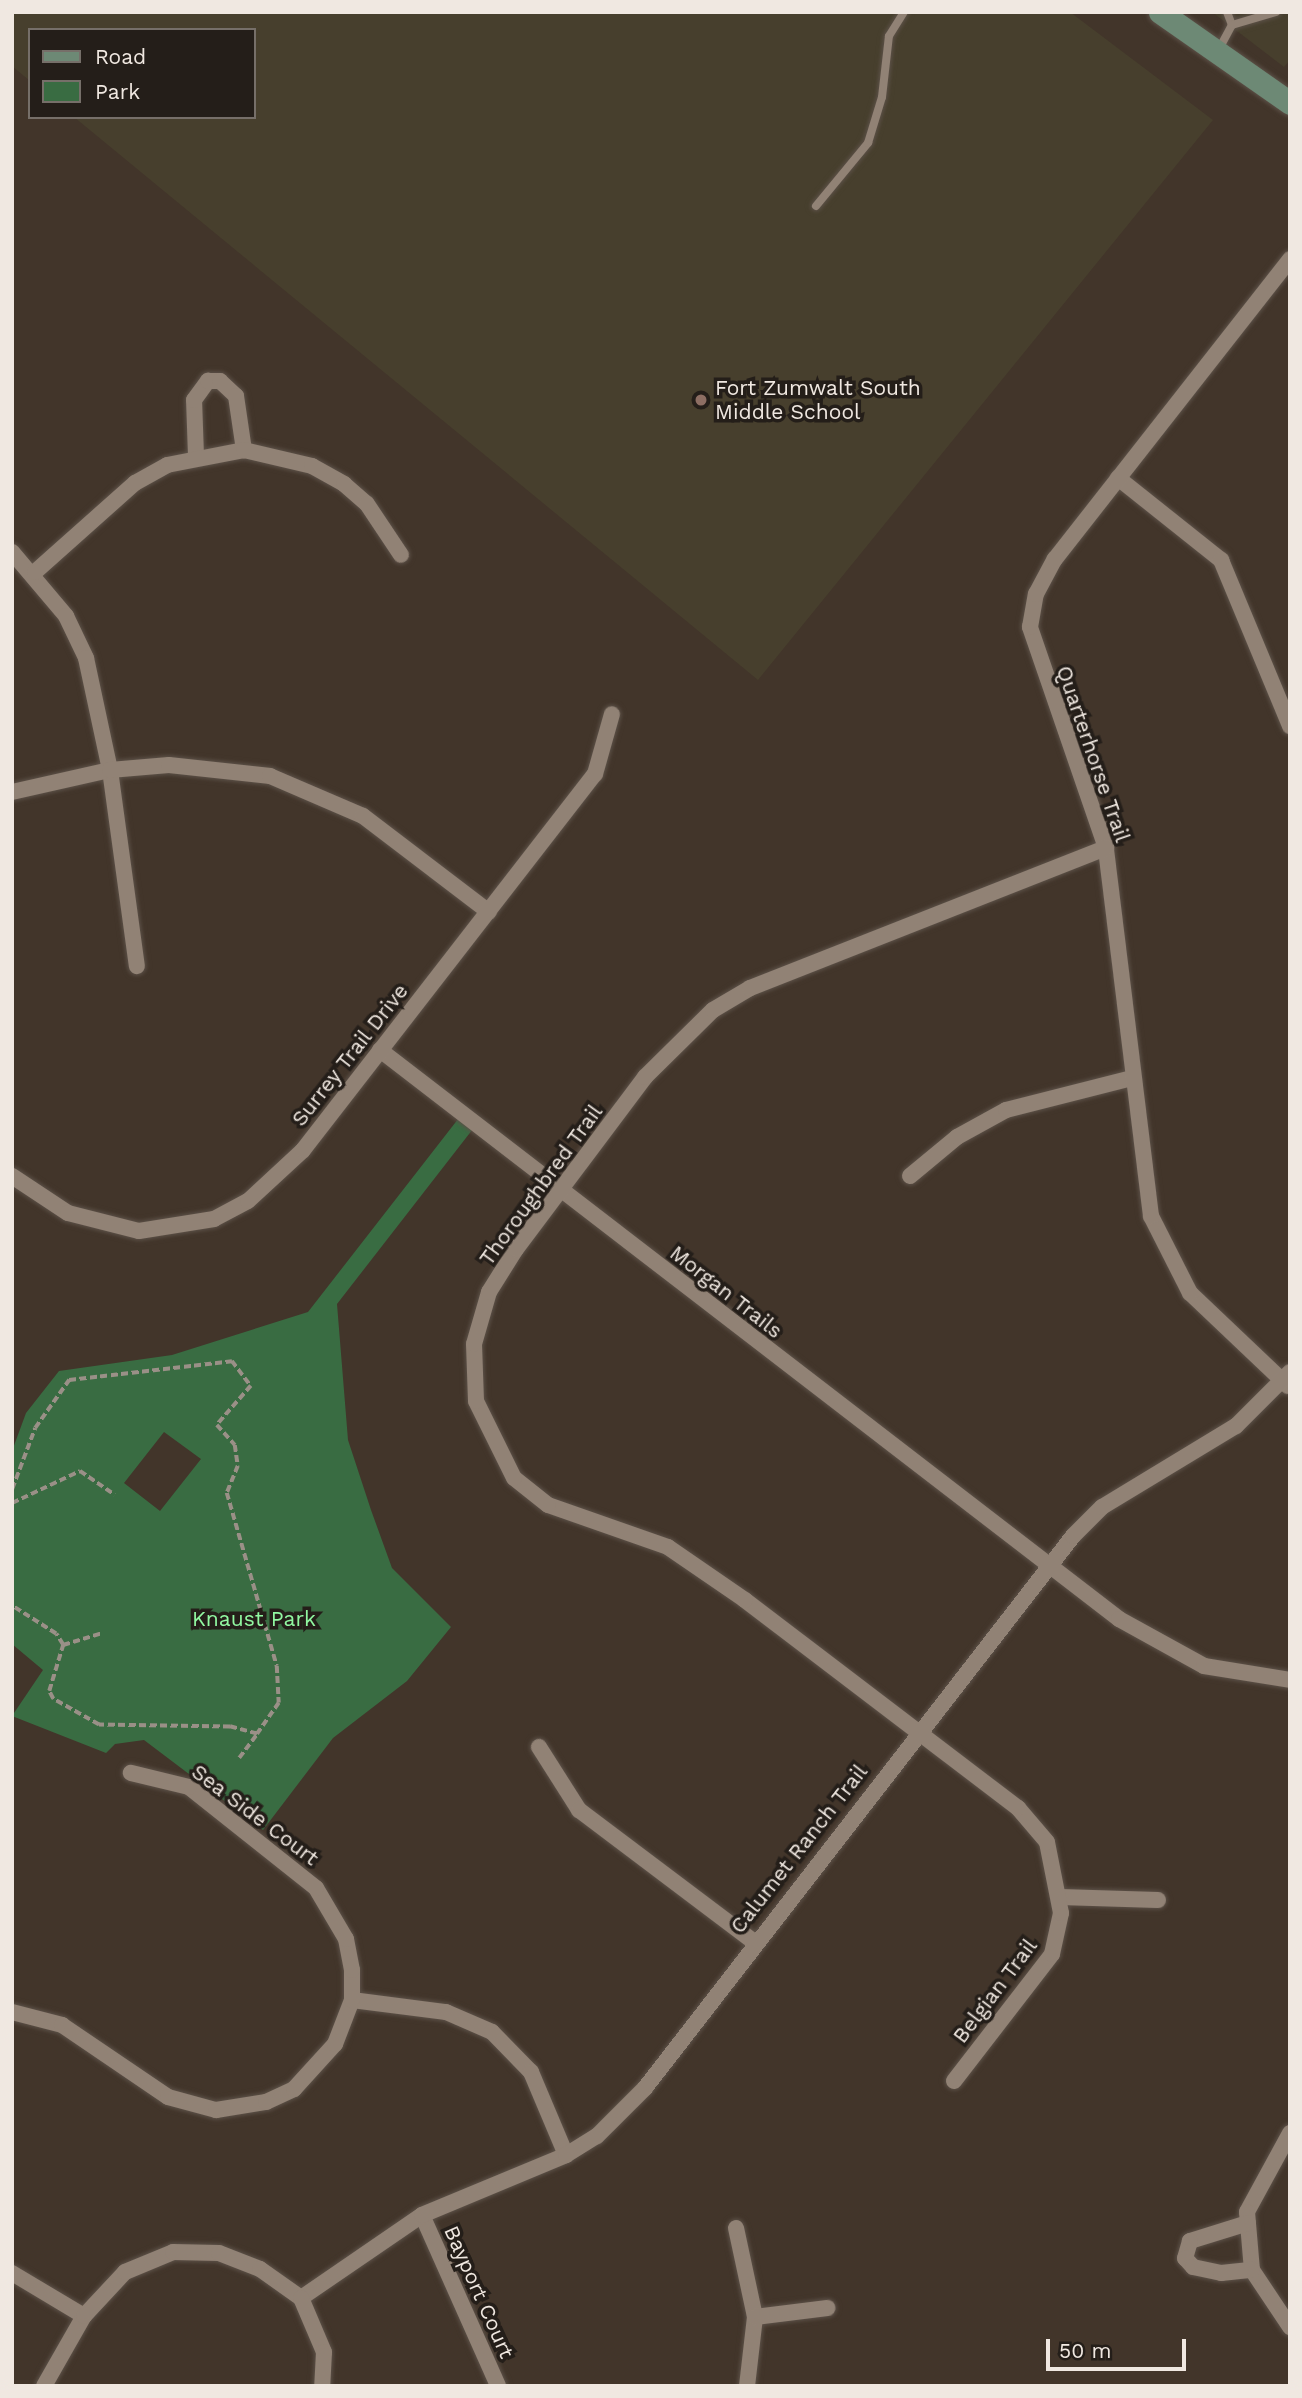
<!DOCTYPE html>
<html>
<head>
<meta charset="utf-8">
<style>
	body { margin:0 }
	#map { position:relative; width:1302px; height:2398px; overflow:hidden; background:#42352a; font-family:"Work Sans",sans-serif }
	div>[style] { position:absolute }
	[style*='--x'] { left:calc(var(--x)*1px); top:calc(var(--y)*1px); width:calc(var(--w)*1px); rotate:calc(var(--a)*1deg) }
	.education>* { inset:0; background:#473f2d }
	.green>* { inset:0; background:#396c42 }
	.path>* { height:3.5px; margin-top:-1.75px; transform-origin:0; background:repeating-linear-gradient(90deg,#9a9087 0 7px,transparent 0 10.5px) }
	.roads { filter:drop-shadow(0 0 2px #5c5148) drop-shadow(0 0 2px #5c5148) }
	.service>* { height:8px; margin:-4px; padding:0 4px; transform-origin:4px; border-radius:4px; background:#918275 }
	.minor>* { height:16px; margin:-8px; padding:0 8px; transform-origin:8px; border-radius:8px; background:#918275 }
	.secondary>* { height:23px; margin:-11.5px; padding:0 11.5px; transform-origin:11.5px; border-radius:11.5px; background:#6d8975 }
	.dots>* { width:19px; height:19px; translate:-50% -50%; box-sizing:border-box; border:4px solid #241e19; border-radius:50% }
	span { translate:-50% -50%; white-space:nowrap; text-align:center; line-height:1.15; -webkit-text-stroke:7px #241e19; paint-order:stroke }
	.poi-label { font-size:21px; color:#f0e8e1 }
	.left { translate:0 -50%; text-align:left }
	.street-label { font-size:21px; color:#f0e8e1 }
	.park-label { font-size:21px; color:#91f8a1 }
	.frame { position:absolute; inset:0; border:14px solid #f0e8e1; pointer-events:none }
	.legend { position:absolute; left:28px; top:28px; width:228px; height:91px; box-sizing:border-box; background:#241e19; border:2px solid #766f69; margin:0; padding:9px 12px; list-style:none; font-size:21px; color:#f0e8e1 }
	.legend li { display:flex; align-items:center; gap:14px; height:35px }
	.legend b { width:35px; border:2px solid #766f69 }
	.scale { position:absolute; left:1046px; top:2339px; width:140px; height:32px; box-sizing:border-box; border:4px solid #f0e8e1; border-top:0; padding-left:9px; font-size:21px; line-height:24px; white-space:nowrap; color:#f0e8e1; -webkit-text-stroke:5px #241e19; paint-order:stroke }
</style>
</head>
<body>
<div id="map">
	<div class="education">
		<i style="clip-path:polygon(12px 12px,1070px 12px,1213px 120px,758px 680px,74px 117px,254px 117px,254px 30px,30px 30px,30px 81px,12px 66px)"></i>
		<i style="clip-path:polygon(1212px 12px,1290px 12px,1290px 60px,1284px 67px)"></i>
	</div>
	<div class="green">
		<i style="clip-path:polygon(evenodd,462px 1114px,476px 1125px,337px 1304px,348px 1440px,371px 1510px,392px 1568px,451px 1627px,407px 1681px,333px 1738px,263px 1830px,144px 1740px,115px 1744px,106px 1753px,12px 1716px,43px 1670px,12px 1644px,12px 1451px,26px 1413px,59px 1371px,172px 1355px,308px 1312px,462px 1114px,164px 1432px,201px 1459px,160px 1511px,124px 1483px,164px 1432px)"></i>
	</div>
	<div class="path">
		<i style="--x:12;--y:1489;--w:65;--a:-69.3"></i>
		<i style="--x:35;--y:1428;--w:59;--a:-54.7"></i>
		<i style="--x:69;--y:1380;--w:164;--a:-6.6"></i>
		<i style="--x:232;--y:1361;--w:31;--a:53"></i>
		<i style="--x:251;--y:1386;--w:52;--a:131.1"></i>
		<i style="--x:217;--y:1425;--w:27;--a:48"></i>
		<i style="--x:235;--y:1445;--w:21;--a:82"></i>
		<i style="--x:238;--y:1466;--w:29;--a:112"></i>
		<i style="--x:227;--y:1493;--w:180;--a:73.9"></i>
		<i style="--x:277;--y:1666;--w:37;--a:87"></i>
		<i style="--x:279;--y:1703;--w:38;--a:125"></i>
		<i style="--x:257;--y:1734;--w:28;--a:-165"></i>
		<i style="--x:230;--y:1727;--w:131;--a:-179.1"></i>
		<i style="--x:99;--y:1725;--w:53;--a:-150.5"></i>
		<i style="--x:53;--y:1699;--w:9;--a:-117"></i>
		<i style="--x:49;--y:1691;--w:48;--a:-73.1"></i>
		<i style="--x:63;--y:1645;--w:13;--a:-122"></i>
		<i style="--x:56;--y:1634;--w:52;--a:-147.5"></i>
		<i style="--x:12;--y:1503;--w:75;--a:-25.2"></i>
		<i style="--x:80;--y:1471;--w:42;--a:34.4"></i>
		<i style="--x:63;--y:1645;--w:39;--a:-17"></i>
		<i style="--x:239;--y:1758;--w:30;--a:-53"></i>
	</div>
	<div class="roads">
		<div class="service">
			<i style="--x:1227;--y:12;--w:14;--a:69"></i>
			<i style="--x:1218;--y:51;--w:30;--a:-62"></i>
			<i style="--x:1232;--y:25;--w:46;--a:-16.5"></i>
			<i style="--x:816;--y:206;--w:82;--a:-50.5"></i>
			<i style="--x:868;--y:143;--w:48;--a:-73.1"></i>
			<i style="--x:882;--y:97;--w:61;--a:-83.5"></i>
			<i style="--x:889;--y:36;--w:28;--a:-58"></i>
		</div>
		<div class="minor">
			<i style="--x:196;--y:456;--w:56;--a:-92"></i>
			<i style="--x:194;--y:400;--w:24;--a:-54"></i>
			<i style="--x:208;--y:381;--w:12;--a:0"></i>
			<i style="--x:220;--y:381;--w:22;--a:43"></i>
			<i style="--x:236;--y:396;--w:55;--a:81.6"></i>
			<i style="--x:1118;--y:478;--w:132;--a:38.5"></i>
			<i style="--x:1221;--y:560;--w:180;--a:67.4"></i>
			<i style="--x:12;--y:552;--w:84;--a:49.8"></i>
			<i style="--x:66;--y:616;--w:47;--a:64.5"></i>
			<i style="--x:86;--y:658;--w:115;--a:77.9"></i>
			<i style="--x:110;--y:770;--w:198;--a:82.2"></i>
			<i style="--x:35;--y:572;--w:134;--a:-41.7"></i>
			<i style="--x:135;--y:483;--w:37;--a:-29"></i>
			<i style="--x:167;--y:465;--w:78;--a:-11"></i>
			<i style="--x:244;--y:450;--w:70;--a:13.2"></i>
			<i style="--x:312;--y:466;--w:37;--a:29"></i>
			<i style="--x:344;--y:484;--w:30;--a:41"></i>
			<i style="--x:367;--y:504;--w:61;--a:56.3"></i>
			<i style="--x:12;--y:792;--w:100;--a:-12.7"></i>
			<i style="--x:110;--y:770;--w:59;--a:-4.8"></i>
			<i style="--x:169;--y:765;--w:102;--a:6.2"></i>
			<i style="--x:270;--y:776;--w:101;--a:23.3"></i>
			<i style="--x:363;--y:816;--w:158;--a:37.3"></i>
			<i style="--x:380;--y:1050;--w:933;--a:37.59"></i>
			<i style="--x:1119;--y:1619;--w:97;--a:28.9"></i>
			<i style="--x:1204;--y:1666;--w:87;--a:9.2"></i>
			<i style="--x:12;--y:1176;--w:67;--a:33.5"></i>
			<i style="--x:68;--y:1213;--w:73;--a:14.2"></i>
			<i style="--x:139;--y:1231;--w:76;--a:-9.1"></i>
			<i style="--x:214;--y:1219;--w:38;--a:-28"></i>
			<i style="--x:248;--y:1201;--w:75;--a:-42.8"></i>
			<i style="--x:303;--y:1150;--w:476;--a:-52.2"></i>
			<i style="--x:595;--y:774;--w:62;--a:-74.2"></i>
			<i style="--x:910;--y:1176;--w:61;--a:-39.7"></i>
			<i style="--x:957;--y:1137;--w:56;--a:-28.9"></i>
			<i style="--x:1006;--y:1110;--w:130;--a:-14.3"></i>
			<i style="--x:1288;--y:1386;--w:135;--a:-136.5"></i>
			<i style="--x:1190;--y:1293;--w:86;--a:-116.9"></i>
			<i style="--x:1151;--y:1216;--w:371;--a:-97"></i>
			<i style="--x:1106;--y:848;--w:234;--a:-109"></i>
			<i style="--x:1030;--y:627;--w:34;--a:-80"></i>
			<i style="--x:1036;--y:594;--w:40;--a:-62"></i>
			<i style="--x:1055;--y:559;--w:381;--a:-51.9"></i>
			<i style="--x:539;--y:1747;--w:75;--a:57.6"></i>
			<i style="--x:579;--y:1810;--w:218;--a:37"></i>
			<i style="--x:1060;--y:1897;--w:98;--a:1.8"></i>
			<i style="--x:352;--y:2000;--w:95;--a:7.3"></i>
			<i style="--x:446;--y:2012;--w:50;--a:23.5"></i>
			<i style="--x:492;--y:2032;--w:56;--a:45.7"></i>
			<i style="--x:531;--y:2072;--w:90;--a:67.1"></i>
			<i style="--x:12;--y:2012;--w:52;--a:14.6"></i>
			<i style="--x:62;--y:2025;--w:128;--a:34.2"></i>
			<i style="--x:168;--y:2097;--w:50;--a:15.2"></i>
			<i style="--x:216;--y:2110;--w:51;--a:-9.1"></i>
			<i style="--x:266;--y:2102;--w:31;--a:-25"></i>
			<i style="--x:294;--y:2089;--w:61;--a:-47.7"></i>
			<i style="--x:335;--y:2044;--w:47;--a:-68.9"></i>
			<i style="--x:352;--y:2000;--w:30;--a:-90"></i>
			<i style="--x:352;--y:1970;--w:32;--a:-101"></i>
			<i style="--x:346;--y:1939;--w:59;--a:-120.5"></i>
			<i style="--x:316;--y:1888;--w:162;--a:-141.5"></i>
			<i style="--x:189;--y:1787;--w:60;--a:-166.4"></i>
			<i style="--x:954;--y:2081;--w:160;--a:-52.3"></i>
			<i style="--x:1052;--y:1954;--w:42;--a:-77.6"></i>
			<i style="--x:1061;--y:1913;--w:72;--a:-101.2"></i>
			<i style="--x:1047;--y:1842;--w:45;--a:-130.5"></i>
			<i style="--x:1018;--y:1808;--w:343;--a:-142.7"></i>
			<i style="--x:745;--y:1600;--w:93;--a:-145.5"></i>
			<i style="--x:668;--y:1547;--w:127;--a:-160.7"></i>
			<i style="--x:548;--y:1505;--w:43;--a:-141.5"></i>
			<i style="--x:514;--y:1478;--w:86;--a:-116.3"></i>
			<i style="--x:476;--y:1401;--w:57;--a:-92"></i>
			<i style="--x:474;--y:1344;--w:54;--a:-73.9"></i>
			<i style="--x:489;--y:1292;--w:51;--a:-57.9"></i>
			<i style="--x:516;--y:1249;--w:215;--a:-53.1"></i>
			<i style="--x:645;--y:1077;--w:95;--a:-44.6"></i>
			<i style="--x:713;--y:1010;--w:43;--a:-30.7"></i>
			<i style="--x:750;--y:988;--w:383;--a:-21.5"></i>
			<i style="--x:1290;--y:2133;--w:90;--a:118.6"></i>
			<i style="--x:1247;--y:2212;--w:58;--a:85.1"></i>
			<i style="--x:1252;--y:2270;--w:69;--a:56.3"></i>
			<i style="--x:422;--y:2215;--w:187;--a:66"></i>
			<i style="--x:1248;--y:2223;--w:61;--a:162.8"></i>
			<i style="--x:1190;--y:2241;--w:18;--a:106"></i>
			<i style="--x:1185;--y:2258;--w:12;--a:48"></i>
			<i style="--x:1193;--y:2267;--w:29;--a:12"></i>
			<i style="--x:1221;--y:2273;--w:31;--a:-6"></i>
			<i style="--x:736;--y:2228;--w:91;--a:77.9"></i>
			<i style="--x:755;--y:2317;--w:69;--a:96.6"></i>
			<i style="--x:12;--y:2273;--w:84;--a:30.8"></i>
			<i style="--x:301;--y:2298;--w:147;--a:-34.4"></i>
			<i style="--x:422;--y:2215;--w:156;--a:-22.6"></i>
			<i style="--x:566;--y:2155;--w:36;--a:-32"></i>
			<i style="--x:597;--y:2136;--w:68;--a:-45"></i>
			<i style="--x:645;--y:2088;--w:698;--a:-52.21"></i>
			<i style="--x:1073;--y:1536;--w:41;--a:-45"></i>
			<i style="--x:1102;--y:1507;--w:157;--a:-31.2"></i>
			<i style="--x:1236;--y:1426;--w:76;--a:-45"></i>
			<i style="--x:755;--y:2317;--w:73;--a:-7.1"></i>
			<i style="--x:44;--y:2386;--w:81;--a:-60.3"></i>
			<i style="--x:84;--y:2316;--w:60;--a:-47"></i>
			<i style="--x:125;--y:2272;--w:52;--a:-22.6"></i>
			<i style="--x:173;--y:2252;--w:46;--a:1.2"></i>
			<i style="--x:219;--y:2253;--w:44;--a:21.3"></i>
			<i style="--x:260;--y:2269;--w:50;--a:35.3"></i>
			<i style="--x:301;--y:2298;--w:59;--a:66.9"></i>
			<i style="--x:324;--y:2352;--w:34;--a:93"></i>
		</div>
		<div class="secondary">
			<i style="--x:1160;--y:12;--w:159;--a:35"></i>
		</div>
	</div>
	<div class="dots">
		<i style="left:701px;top:400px;background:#8d6e63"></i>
	</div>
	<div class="poi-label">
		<span class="left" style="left:715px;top:400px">Fort Zumwalt South<br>Middle School</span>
	</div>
	<div class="street-label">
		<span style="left:1093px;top:754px;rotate:71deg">Quarterhorse Trail</span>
		<span style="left:350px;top:1055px;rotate:-52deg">Surrey Trail Drive</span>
		<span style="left:541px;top:1185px;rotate:-54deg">Thoroughbred Trail</span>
		<span style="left:726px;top:1292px;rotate:38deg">Morgan Trails</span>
		<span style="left:255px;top:1815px;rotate:37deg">Sea Side Court</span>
		<span style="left:799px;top:1849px;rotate:-52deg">Calumet Ranch Trail</span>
		<span style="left:995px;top:1991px;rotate:-53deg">Belgian Trail</span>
		<span style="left:479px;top:2292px;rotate:66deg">Bayport Court</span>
	</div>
	<div class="park-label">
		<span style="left:254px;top:1619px">Knaust Park</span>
	</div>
	<div class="frame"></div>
	<ul class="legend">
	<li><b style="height:9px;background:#6d8975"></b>Road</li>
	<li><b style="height:19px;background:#396c42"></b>Park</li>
	</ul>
	<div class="scale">50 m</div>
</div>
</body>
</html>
